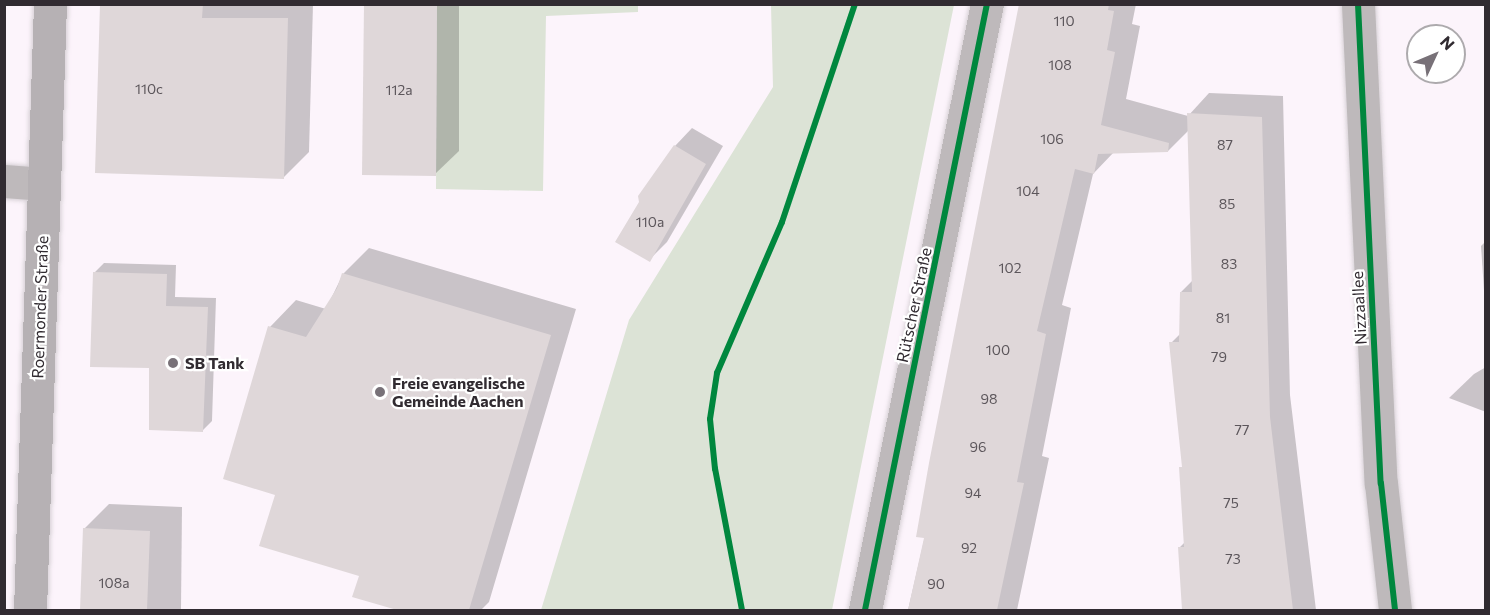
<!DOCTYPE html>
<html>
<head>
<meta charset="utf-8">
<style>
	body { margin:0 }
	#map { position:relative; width:1490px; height:615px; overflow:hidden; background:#fcf4fb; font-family:Commissioner,sans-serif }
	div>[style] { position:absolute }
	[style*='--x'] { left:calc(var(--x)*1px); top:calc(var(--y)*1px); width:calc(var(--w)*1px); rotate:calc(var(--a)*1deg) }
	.green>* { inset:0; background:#dce3d6 }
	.shadow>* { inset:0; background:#0003 }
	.building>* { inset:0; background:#dfd7d9 }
	.roads { filter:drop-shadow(0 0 2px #d7d1d6) drop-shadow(0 0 2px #d7d1d6) }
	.minor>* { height:33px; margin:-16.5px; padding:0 16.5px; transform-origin:16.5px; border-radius:16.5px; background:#beb9bb }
	.primary>* { height:33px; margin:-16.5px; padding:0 16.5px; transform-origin:16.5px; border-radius:16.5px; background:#b6b1b4 }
	.cycleway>* { height:6px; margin:-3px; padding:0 3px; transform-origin:3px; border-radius:3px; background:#00873e }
	.dots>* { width:16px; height:16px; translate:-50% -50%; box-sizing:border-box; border:3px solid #fff; border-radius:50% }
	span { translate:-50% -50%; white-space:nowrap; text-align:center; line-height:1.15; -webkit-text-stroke:4.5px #fff; paint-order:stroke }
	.number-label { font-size:14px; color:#5c565b }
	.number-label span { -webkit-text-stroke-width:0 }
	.street-label { font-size:16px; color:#312b31 }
	.poi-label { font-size:16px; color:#312b31; font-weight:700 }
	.left { translate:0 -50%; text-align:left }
	.frame { position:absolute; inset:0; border:6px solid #312b31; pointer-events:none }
	.north { position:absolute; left:1406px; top:24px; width:60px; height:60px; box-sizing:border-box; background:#fff; border:2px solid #adaaad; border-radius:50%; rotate:46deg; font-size:16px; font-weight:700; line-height:24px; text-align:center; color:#312b31 }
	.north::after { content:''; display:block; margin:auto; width:21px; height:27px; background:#787178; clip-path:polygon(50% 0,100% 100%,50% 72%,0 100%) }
</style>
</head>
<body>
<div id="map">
	<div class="green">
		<i style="clip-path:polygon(437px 5px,638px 5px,638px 12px,546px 16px,543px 191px,436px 189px)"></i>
		<i style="clip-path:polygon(771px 5px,954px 5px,832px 610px,541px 610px,629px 320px,773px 87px)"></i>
	</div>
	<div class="shadow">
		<i style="clip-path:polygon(102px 4px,313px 4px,309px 152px,284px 177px)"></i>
		<i style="clip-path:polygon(365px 4px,459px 4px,459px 151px,435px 174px)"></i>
		<i style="clip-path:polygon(1021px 4px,1136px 4px,1132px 24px,1140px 26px,1126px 99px,1188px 116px,1209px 93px,1283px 96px,1290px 395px,1316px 610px,1183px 610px,1180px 547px,1185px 542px,1183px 465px,1171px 343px,1181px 333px,1181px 292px,1193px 280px,1189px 130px,1168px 151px,1114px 152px,1093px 174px,1062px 305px,1071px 308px,1042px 456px,1049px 458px,1017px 610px,908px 610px,925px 536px)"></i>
		<i style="clip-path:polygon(692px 128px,723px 146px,667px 242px,649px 260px,675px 146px)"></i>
		<i style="clip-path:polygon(1486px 241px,1486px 320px,1481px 246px)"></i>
		<i style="clip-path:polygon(369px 248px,576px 309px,489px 602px,481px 610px,402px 610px,354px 596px,360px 575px,276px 494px,225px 478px,270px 327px,296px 300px,326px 309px,343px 274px)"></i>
		<i style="clip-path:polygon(104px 263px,176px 265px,175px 297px,216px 298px,212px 421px,203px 430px,150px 367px,95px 272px)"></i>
		<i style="clip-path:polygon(1486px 367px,1486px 412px,1449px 398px,1474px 374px)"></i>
		<i style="clip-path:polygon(109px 504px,182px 507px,181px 610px,81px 610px,84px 529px)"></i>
	</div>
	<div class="building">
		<i style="clip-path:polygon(100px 4px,203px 4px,202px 18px,288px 18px,284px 179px,95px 173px)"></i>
		<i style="clip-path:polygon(364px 4px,437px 4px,436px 176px,362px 175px)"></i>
		<i style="clip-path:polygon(1019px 4px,1109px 4px,1108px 10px,1114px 11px,1107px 50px,1115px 52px,1101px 125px,1169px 143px,1168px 152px,1098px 154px,1094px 174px,1075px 169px,1037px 331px,1046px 334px,1017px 482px,1024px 483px,997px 610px,908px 610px,924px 538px,916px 537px,929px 463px)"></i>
		<i style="clip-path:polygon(1187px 113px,1262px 117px,1270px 417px,1293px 610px,1182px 610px,1178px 547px,1184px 547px,1179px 467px,1182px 467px,1169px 342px,1179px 342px,1180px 292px,1192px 292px)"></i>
		<i style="clip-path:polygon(674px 145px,706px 164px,650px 262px,615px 242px,639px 202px,638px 196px)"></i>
		<i style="clip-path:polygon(93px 272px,167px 274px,166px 306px,208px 307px,203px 432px,149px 430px,149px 368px,90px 367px)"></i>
		<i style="clip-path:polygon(342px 273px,551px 335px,469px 610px,397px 610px,352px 597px,359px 576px,259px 546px,275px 495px,223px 479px,268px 326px,306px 337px,337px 288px)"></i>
		<i style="clip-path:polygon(83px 528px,150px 531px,147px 610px,80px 610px)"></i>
	</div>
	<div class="roads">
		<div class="minor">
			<i style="--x:1358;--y:4;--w:480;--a:87.3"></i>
			<i style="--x:1381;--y:483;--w:128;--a:83.7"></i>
			<i style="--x:4;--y:181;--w:40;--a:4.3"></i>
			<i style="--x:865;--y:610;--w:618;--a:-78.62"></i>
		</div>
		<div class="primary">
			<i style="--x:30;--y:610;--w:606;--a:-88.11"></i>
		</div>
	</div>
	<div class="cycleway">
		<i style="--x:1358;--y:4;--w:480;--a:87.3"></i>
		<i style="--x:1381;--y:483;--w:128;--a:83.7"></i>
		<i style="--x:742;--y:610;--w:144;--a:-100.8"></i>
		<i style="--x:715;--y:469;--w:50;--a:-95.7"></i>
		<i style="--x:710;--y:419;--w:47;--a:-81.3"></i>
		<i style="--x:717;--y:373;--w:164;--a:-66.7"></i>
		<i style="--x:782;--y:222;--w:230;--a:-71.5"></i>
		<i style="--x:865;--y:610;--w:618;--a:-78.62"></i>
	</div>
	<div class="dots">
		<i style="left:173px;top:363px;background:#787178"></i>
		<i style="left:380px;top:392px;background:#787178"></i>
	</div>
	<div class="number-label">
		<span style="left:1064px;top:21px">110</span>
		<span style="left:1060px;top:65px">108</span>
		<span style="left:149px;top:89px">110c</span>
		<span style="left:399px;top:90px">112a</span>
		<span style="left:1052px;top:139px">106</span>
		<span style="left:1225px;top:145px">87</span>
		<span style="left:1028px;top:191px">104</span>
		<span style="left:1227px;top:204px">85</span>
		<span style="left:650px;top:222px">110a</span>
		<span style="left:1229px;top:264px">83</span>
		<span style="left:1010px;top:268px">102</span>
		<span style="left:1223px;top:318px">81</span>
		<span style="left:998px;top:350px">100</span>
		<span style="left:1219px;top:357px">79</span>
		<span style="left:989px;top:399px">98</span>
		<span style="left:1242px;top:430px">77</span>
		<span style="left:978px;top:447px">96</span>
		<span style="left:973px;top:493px">94</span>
		<span style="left:1231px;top:503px">75</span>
		<span style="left:969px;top:548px">92</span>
		<span style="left:1233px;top:559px">73</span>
		<span style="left:114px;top:583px">108a</span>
		<span style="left:936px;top:584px">90</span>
	</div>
	<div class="street-label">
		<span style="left:914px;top:305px;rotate:-78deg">Rütscher Straße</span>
		<span style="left:40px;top:307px;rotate:-88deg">Roermonder Straße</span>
		<span style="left:1359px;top:308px;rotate:-93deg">Nizzaallee</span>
	</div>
	<div class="poi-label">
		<span class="left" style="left:185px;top:363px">SB Tank</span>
		<span class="left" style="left:392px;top:392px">Freie evangelische<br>Gemeinde Aachen</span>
	</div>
	<div class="frame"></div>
	<div class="north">N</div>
</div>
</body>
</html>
